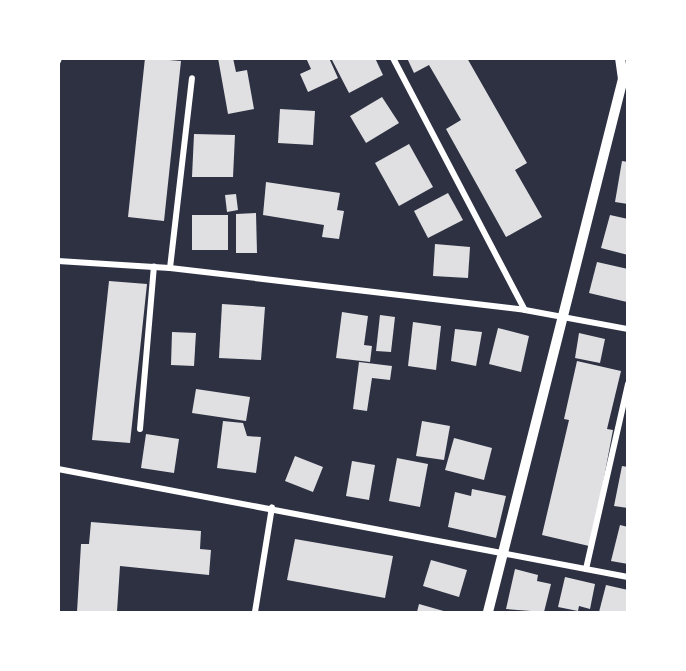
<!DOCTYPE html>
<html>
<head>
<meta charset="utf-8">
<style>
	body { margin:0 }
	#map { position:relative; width:686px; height:671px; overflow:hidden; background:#2d3142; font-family:"IBM Plex Sans",sans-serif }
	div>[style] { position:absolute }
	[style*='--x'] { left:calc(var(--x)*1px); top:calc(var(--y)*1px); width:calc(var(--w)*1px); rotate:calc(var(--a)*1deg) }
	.building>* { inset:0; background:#e0e0e3 }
	.minor>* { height:6px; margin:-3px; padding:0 3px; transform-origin:3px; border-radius:3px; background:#fff }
	.tertiary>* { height:10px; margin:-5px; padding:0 5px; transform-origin:5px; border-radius:5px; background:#fff }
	span { translate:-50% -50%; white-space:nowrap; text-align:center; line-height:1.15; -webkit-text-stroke:4.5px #fff; paint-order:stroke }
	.frame { position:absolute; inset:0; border:60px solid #fff; pointer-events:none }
</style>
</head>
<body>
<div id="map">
	<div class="building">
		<i style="clip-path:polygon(145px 58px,181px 61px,164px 221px,128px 217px)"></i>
		<i style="clip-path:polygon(218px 58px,233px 58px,236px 72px,247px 70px,254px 109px,228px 114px)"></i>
		<i style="clip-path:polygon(306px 58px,329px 58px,338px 78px,308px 92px,300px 74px,311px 69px)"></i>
		<i style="clip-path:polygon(331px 58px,375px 58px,383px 75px,349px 93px)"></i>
		<i style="clip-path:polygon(407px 58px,467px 58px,527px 163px,515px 170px,542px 217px,506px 237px,446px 129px,461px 120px,429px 65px,414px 73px)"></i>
		<i style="clip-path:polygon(382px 97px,399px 123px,366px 143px,350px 116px)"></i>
		<i style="clip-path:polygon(280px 109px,315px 111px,313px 145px,278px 143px)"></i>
		<i style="clip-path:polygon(194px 134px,235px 135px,233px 177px,192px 177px)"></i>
		<i style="clip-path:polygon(409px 144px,433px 187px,399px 206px,375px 163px)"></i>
		<i style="clip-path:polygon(622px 161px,628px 162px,628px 204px,615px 202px)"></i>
		<i style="clip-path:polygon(266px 182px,340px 193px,337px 210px,344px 211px,339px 239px,322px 237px,324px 225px,263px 215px)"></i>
		<i style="clip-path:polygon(448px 193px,463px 220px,428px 238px,414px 211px)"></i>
		<i style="clip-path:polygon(236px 194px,238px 210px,227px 212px,225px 195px)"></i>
		<i style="clip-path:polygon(256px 213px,257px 253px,236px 253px,236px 214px)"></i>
		<i style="clip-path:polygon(192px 215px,228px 215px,228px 250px,192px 250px)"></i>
		<i style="clip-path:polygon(610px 215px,628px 219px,628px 255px,601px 248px)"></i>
		<i style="clip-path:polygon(435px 244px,470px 247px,468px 278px,433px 276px)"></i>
		<i style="clip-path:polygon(597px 262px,628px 269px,627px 302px,589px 293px)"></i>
		<i style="clip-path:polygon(109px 281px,147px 284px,130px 443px,92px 440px)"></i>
		<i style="clip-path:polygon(222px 304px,265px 307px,261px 360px,219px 358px)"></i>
		<i style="clip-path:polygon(342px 312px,368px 316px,364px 345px,372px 346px,370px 362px,336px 358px)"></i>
		<i style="clip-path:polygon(380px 315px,395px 317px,391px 352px,376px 351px)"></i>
		<i style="clip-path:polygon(413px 322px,441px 326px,436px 370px,408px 366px)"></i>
		<i style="clip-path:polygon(498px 328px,529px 336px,521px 372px,489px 364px)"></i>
		<i style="clip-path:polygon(455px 329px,482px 332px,476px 366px,451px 361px)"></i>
		<i style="clip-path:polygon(172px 332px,196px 333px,194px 366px,171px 365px)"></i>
		<i style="clip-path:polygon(579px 333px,605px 339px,600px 363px,575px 358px)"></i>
		<i style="clip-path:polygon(577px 361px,621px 371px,607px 429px,613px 430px,602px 488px,589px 546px,542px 535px,569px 420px,564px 419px)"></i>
		<i style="clip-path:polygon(359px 362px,392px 366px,390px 380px,372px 378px,367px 411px,353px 409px)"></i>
		<i style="clip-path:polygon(196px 389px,250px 397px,246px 421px,192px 413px)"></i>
		<i style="clip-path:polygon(223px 421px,243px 423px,247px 436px,261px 437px,256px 473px,217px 468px)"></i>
		<i style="clip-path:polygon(422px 421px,450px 426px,444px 460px,416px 456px)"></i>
		<i style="clip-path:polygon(146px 434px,179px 439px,174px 473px,141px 468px)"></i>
		<i style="clip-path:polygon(454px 438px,492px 448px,484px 480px,445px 470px)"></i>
		<i style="clip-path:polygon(295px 456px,323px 467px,313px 492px,285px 481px)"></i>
		<i style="clip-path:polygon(397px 458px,428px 464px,420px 507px,389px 501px)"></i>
		<i style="clip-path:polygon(352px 461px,375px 465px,369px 500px,346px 496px)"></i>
		<i style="clip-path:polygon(622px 466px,628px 467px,628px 508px,614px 506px)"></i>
		<i style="clip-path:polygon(472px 489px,506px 496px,496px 538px,448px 527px,455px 492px,471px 496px)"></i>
		<i style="clip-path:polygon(91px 522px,201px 531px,200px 549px,211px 550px,209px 575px,120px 566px,117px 612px,77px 612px,81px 544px,89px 544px)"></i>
		<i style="clip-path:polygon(620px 525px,628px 527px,628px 564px,611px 561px)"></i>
		<i style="clip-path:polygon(295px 539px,393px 556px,385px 598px,287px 580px)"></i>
		<i style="clip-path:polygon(431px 560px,467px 570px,459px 597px,423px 586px)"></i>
		<i style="clip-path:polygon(515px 569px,538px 575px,537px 581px,551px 584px,544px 612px,506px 609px)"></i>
		<i style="clip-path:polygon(565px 577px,595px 584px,590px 609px,579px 606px,578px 611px,558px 607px)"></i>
		<i style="clip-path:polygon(606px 585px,628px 590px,628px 612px,599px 612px)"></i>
		<i style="clip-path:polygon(419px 604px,447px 612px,417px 612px)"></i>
	</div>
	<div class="minor">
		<i style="--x:393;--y:58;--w:284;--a:62.4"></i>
		<i style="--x:58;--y:61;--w:3;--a:-72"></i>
		<i style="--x:58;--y:261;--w:112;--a:3.6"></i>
		<i style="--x:170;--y:268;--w:357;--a:6.7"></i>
		<i style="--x:525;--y:310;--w:105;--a:10.5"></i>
		<i style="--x:170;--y:268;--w:191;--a:-83.4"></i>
		<i style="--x:140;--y:429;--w:163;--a:-85.1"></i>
		<i style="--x:58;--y:469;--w:580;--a:10.73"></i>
		<i style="--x:586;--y:569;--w:190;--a:-77.2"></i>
		<i style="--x:255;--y:612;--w:106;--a:-80.8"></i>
	</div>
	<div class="tertiary">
		<i style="--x:488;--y:612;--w:550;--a:-75.79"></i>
		<i style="--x:623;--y:79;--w:21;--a:-98"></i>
	</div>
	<div class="frame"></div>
</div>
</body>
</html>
